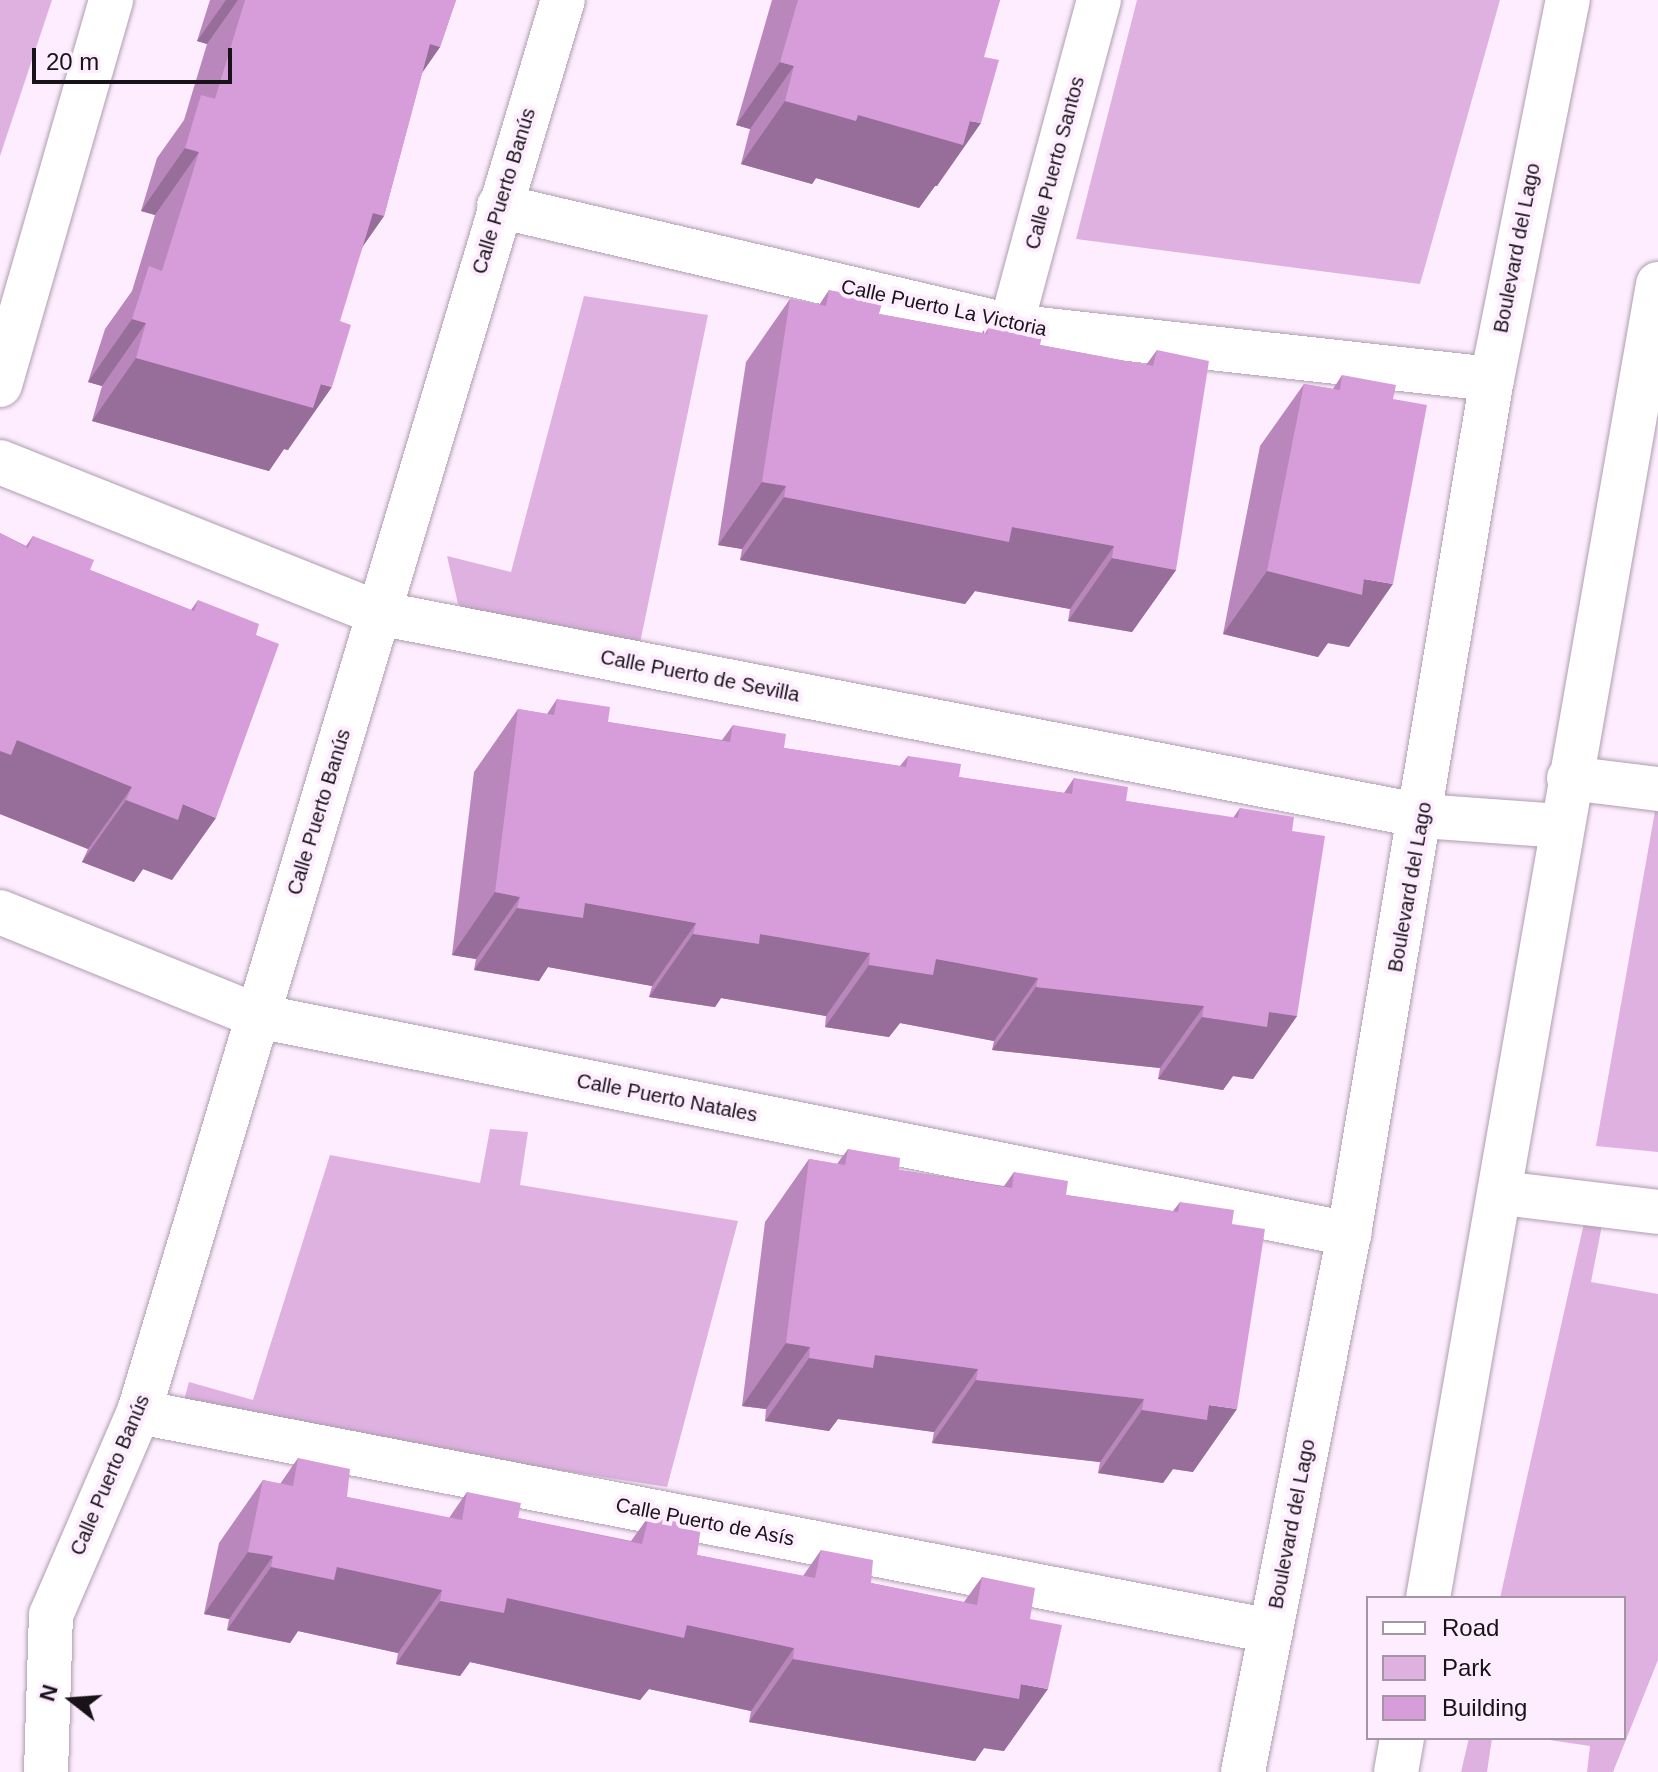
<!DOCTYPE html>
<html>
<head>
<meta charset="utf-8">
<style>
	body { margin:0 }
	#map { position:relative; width:1658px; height:1772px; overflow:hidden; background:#feedff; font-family:Helvetica,sans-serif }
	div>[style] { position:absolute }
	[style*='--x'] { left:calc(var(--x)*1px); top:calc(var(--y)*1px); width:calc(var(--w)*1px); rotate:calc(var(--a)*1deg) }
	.green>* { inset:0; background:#deb1e0 }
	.roads { filter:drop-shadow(0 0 2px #ad9eae) drop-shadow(0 0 2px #ad9eae) }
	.street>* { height:44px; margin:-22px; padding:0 22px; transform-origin:22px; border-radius:22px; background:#fff }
	.secondary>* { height:44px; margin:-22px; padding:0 22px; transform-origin:22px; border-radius:22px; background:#fff }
	.wall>* { inset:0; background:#b987bb }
	.shaded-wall>* { inset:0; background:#966e99 }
	.building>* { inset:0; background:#d79dda }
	span { translate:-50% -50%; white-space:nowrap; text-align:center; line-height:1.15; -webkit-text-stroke:8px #feedff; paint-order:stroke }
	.street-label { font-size:20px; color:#181318 }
	.legend { position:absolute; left:1366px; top:1596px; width:260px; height:144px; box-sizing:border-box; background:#feedff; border:2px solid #a296a3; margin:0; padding:10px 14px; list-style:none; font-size:24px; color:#181318 }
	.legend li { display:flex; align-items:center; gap:16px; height:40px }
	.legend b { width:40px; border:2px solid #a296a3 }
	.north { position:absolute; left:32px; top:1660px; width:80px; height:80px; -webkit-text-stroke:6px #feedff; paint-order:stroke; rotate:287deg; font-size:22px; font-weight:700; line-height:32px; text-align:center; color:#181318 }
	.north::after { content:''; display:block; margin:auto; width:28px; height:36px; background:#181318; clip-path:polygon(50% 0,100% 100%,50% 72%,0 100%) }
	.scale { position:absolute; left:32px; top:48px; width:200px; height:36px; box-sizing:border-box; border:4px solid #181318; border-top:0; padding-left:10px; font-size:24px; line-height:28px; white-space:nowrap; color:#181318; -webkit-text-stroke:6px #feedff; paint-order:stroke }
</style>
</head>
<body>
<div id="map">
	<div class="green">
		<i style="clip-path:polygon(0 0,52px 0,0 156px)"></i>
		<i style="clip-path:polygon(1137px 0,1500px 0,1420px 284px,1076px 239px)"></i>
		<i style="clip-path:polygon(584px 296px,708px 315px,640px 643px,481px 618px,458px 604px,447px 556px,511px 572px)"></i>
		<i style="clip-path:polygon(1655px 811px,1658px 812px,1658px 1152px,1596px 1146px)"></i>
		<i style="clip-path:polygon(490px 1129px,528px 1132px,520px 1185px,738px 1221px,667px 1487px,181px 1411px,189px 1382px,253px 1400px,330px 1155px,480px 1183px)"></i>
		<i style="clip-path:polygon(1584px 1223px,1602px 1225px,1591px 1282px,1658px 1294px,1658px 1660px,1613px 1772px,1587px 1772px,1590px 1746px,1536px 1738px,1624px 1738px,1624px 1598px,1500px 1598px)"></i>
		<i style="clip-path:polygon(1469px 1738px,1492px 1738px,1487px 1772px,1461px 1772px)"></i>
	</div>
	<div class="roads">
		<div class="street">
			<i style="--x:499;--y:206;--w:526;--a:13.19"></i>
			<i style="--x:1011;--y:326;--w:484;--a:6.3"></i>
			<i style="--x:1011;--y:326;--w:338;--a:-74.9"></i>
			<i style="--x:0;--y:385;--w:401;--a:-73.9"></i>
			<i style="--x:0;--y:462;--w:407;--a:21.8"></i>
			<i style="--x:378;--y:613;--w:1064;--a:11"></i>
			<i style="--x:1422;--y:816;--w:138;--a:4.1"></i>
			<i style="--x:1569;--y:778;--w:90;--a:7"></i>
			<i style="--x:0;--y:912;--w:278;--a:22"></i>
			<i style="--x:258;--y:1016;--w:1113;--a:11.3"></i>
			<i style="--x:1502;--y:1193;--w:157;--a:6.9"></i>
			<i style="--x:139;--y:1412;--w:1153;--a:10.95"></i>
			<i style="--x:46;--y:1772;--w:157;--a:-88.2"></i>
			<i style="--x:51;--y:1615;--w:221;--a:-66.6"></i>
			<i style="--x:139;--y:1412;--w:1474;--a:-73.29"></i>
		</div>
		<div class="secondary">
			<i style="--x:1428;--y:1598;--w:1334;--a:-80.07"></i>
			<i style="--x:1243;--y:1772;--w:548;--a:-78.85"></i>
			<i style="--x:1349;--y:1234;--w:867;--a:-80.51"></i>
			<i style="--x:1492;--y:379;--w:387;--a:-78.7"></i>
			<i style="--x:1396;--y:1772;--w:35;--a:-80"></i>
		</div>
	</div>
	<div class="wall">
		<i style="clip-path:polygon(210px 0,456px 0,440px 47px,422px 73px,384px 216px,363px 246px,288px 450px,284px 449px,269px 471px,92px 421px,102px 386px,88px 382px,105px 329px,132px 291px,155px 215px,141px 211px,157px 158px,184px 120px,207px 44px,197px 41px)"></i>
		<i style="clip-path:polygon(772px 0,1000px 0,937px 186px,935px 186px,919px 208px,816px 178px,812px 184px,741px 164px,750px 129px,736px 125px)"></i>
		<i style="clip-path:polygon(829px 290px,879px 314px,982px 333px,989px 322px,1040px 345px,1146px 365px,1157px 350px,1176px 570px,1132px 632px,1068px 621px,1070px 609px,975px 591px,965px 604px,740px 560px,742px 549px,718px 545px,746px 362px,790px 299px,819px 305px)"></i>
		<i style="clip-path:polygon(1342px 375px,1349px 647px,1328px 643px,1318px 657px,1223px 634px,1260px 446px,1304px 384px,1333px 389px)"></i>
		<i style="clip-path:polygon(0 533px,26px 546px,33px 536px,90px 570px,191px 610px,198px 600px,172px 880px,143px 869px,134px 882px,82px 862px,88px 849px,0 814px)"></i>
		<i style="clip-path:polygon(557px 699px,608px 722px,722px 740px,733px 725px,784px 748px,900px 766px,908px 756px,959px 777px,1064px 793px,1074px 778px,1126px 801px,1233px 818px,1240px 808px,1292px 831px,1297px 1016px,1253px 1079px,1233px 1076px,1223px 1090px,1158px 1079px,1160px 1068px,992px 1050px,994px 1041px,900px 1023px,889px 1037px,825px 1027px,826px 1016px,721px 998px,715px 1007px,649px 997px,652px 986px,548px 967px,539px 981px,474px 970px,476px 959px,452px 955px,474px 772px,518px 709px,547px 714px)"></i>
		<i style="clip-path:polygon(848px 1149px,899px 1170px,1004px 1186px,1014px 1172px,1066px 1195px,1173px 1211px,1180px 1202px,1193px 1472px,1173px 1469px,1163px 1483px,1098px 1473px,1100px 1462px,932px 1443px,934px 1432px,838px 1419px,829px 1431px,765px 1421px,766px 1409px,742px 1406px,765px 1222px,809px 1159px,837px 1164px)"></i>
		<i style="clip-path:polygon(298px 1458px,347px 1497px,449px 1518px,467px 1492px,518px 1518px,631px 1541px,649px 1516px,697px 1555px,803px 1576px,821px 1550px,871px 1583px,964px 1602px,982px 1577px,1004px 1751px,984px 1748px,975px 1761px,749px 1722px,751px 1711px,649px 1689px,640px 1700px,470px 1662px,460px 1676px,396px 1664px,398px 1653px,298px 1631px,290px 1643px,227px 1630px,229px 1619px,204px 1614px,219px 1543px,263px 1480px,280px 1484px)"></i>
	</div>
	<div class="shaded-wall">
		<i style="clip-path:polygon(226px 0,238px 0,207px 44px,197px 41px)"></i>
		<i style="clip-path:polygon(430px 44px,440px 47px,396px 110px)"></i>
		<i style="clip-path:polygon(780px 62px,794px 66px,750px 129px,736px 125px)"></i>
		<i style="clip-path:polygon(785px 101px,858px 115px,970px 121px,981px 123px,937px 186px,935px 186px,919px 208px,816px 178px,812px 184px,741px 164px)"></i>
		<i style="clip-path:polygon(185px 148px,199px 152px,155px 215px,141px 211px)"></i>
		<i style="clip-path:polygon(373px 213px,384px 216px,340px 279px)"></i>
		<i style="clip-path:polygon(132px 319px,146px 323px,102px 386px,88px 382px)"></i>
		<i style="clip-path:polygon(136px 358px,321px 384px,332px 387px,288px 450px,284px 449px,269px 471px,92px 421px)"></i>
		<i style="clip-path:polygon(762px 482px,786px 486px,742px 549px,718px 545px)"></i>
		<i style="clip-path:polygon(784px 497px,1012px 527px,1114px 546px,1070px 609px,975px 591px,965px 604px,740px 560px)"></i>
		<i style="clip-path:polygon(1112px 558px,1176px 570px,1132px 632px,1068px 621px)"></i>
		<i style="clip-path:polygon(1267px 571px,1364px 579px,1393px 584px,1349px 647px,1328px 643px,1318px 657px,1223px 634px)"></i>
		<i style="clip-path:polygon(17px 740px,132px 787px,88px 849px,0 814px,0 751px)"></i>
		<i style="clip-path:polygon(126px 800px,183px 804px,216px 818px,172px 880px,143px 869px,134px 882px,82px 862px)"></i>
		<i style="clip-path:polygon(495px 892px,520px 897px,476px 959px,452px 955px)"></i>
		<i style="clip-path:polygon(585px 903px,696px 923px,652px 986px,548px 967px,539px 981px,474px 970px,517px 908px)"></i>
		<i style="clip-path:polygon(693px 934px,760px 934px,870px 953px,826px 1016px,721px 998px,715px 1007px,649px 997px)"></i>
		<i style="clip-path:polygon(936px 959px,1038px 978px,994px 1041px,900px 1023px,889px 1037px,825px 1027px,869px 965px)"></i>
		<i style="clip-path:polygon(1036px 987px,1204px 1006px,1160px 1068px,992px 1050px)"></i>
		<i style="clip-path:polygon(1269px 1012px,1297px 1016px,1253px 1079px,1233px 1076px,1223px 1090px,1158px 1079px,1202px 1017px)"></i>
		<i style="clip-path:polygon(786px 1343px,810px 1347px,766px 1409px,742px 1406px)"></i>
		<i style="clip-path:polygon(875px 1355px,978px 1369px,934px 1432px,838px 1419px,829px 1431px,765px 1421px,809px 1358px)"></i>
		<i style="clip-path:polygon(976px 1380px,1144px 1399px,1100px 1462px,932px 1443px)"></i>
		<i style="clip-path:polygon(1209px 1405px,1237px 1409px,1193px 1472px,1173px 1469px,1163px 1483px,1098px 1473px,1142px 1410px)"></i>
		<i style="clip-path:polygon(248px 1552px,273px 1556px,229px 1619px,204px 1614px)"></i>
		<i style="clip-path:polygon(271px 1567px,337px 1567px,442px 1590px,398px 1653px,298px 1631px,290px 1643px,227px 1630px)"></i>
		<i style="clip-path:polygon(507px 1598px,687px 1625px,794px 1648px,751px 1711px,649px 1689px,640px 1700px,470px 1662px,460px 1676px,396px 1664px,440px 1601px)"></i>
		<i style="clip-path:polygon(793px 1659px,1021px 1684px,1048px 1689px,1004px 1751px,984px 1748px,975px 1761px,749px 1722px)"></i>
	</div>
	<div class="building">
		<i style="clip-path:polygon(245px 0,456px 0,440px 47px,430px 44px,384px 216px,373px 213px,340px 321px,351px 325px,332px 387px,321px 384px,313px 408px,136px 358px,146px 323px,132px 319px,149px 266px,162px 271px,199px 152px,185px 148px,201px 95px,215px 99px)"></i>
		<i style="clip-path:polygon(798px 0,1000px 0,984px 57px,999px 60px,981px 123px,970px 121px,963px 145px,858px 115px,856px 121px,785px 101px,794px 66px,780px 62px)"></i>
		<i style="clip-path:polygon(829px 290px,883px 300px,879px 314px,987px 334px,989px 322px,1043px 332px,1040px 345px,1153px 366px,1157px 350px,1209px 361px,1176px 570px,1112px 558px,1114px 546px,1012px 527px,1009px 542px,784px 497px,786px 486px,762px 482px,790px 299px,826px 306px)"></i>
		<i style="clip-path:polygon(1342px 375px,1396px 385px,1393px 399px,1427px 405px,1393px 584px,1364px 579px,1362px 595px,1267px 571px,1304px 384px,1340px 390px)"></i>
		<i style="clip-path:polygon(0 533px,28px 548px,33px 536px,94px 560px,90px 570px,194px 611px,198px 600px,259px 624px,256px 635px,279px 644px,216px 818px,183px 804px,178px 820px,126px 800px,132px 787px,17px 740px,11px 755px,0 751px)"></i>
		<i style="clip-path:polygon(557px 699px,610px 707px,608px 722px,730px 742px,733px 725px,786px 734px,784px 748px,906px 767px,908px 756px,961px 764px,959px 777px,1072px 794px,1074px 778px,1128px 787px,1126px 801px,1238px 818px,1240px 808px,1294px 817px,1292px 831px,1325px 836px,1297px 1016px,1269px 1012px,1267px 1027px,1202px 1017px,1204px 1006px,1036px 987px,1038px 978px,936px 959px,933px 975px,869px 965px,870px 953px,760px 934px,759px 944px,693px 934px,696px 923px,585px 903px,583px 918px,517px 908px,520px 897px,495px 892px,518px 709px,554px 715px)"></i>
		<i style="clip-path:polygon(848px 1149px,900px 1158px,899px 1170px,1012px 1188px,1014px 1172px,1068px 1181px,1066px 1195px,1178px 1212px,1180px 1202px,1234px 1210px,1232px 1224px,1265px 1229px,1237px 1409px,1209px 1405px,1207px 1420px,1142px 1410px,1144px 1399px,976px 1380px,978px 1369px,875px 1355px,873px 1368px,809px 1358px,810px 1347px,786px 1343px,809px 1159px,845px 1165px)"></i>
		<i style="clip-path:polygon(298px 1458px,350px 1469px,347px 1497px,462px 1520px,467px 1492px,521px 1503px,518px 1518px,642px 1544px,649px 1516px,701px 1527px,697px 1555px,815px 1578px,821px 1550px,873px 1560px,871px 1583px,977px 1605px,982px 1577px,1035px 1588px,1030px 1619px,1062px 1625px,1048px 1689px,1021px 1684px,1019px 1699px,793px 1659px,794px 1648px,687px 1625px,684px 1638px,507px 1598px,504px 1613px,440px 1601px,442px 1590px,337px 1567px,334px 1580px,271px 1567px,273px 1556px,248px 1552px,263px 1480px,293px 1486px)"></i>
	</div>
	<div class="street-label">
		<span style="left:1055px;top:163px;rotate:-75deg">Calle Puerto Santos</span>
		<span style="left:504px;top:191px;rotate:-73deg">Calle Puerto Banús</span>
		<span style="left:1517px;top:248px;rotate:-79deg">Boulevard del Lago</span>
		<span style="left:944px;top:308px;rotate:12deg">Calle Puerto La Victoria</span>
		<span style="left:700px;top:676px;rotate:11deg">Calle Puerto de Sevilla</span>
		<span style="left:319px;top:812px;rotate:-73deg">Calle Puerto Banús</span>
		<span style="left:1410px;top:887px;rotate:-80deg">Boulevard del Lago</span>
		<span style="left:667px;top:1098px;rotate:11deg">Calle Puerto Natales</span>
		<span style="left:110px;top:1475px;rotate:-67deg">Calle Puerto Banús</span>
		<span style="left:705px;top:1522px;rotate:11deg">Calle Puerto de Asís</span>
		<span style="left:1292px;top:1524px;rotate:-79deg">Boulevard del Lago</span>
	</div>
	<ul class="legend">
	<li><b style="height:10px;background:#fff"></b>Road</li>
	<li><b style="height:22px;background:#deb1e0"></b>Park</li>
	<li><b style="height:22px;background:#d79dda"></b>Building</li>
	</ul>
	<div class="north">N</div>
	<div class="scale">20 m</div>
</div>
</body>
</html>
